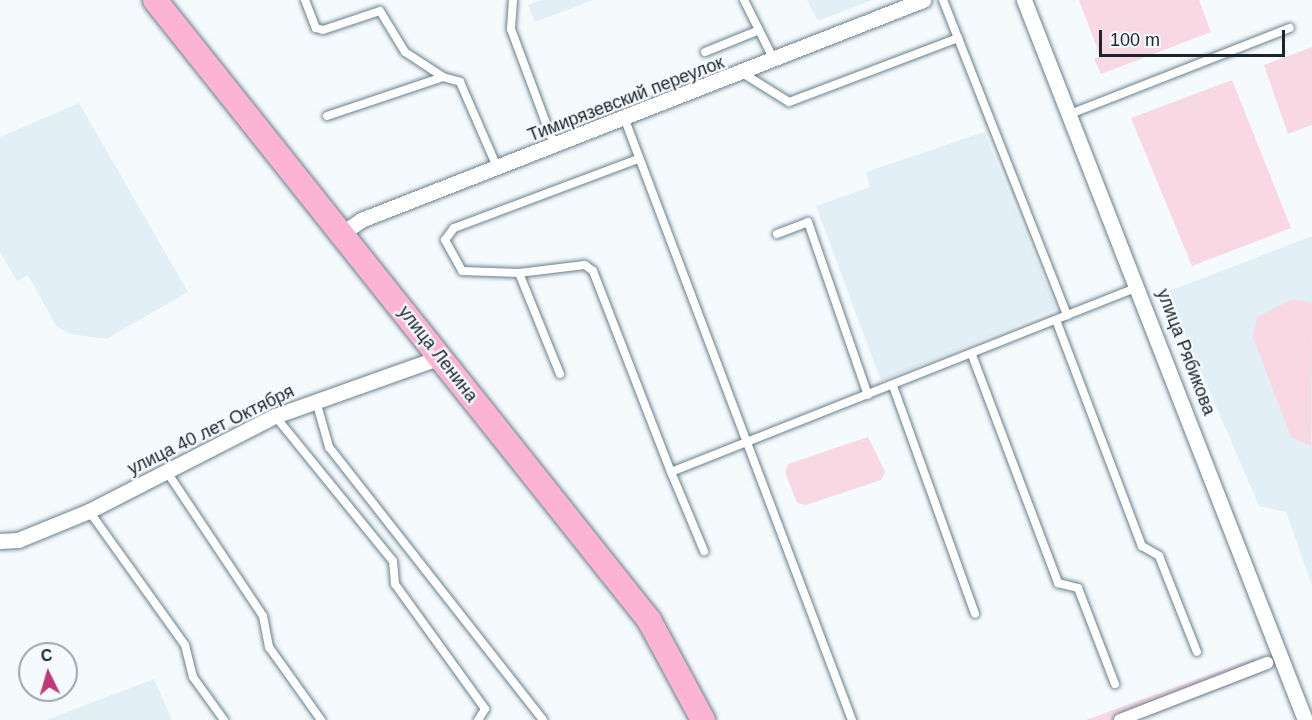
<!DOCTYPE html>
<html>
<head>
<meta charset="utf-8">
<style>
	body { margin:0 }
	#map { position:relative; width:1312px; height:720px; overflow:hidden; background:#f5fafd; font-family:Helvetica,sans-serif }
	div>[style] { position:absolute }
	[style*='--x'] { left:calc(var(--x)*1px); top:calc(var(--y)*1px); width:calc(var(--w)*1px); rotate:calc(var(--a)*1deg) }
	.built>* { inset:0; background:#e2eff7 }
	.green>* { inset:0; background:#f8d8e3 }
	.roads { filter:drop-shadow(0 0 2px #69808c) drop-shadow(0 0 2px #69808c) }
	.service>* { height:8px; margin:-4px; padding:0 4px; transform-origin:4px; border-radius:4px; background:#fff }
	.pedestrian>* { height:12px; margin:-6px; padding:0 6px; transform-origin:6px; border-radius:6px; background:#fff }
	.minor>* { height:15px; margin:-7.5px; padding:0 7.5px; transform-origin:7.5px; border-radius:7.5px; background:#fff }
	.primary>* { height:24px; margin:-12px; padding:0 12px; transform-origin:12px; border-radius:12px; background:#fdb3d3 }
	span { translate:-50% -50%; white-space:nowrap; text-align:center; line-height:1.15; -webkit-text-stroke:4.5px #f5fafd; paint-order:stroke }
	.street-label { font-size:18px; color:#1c252b }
	.north { position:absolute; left:18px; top:642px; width:60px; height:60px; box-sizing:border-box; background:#f5fafd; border:2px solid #9ea5a9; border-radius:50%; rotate:355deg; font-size:16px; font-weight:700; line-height:24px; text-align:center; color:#1c252b }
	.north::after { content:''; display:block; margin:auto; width:21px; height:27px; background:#be3879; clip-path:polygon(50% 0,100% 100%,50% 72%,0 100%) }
	.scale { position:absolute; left:1099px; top:30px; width:186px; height:27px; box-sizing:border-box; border:3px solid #1c252b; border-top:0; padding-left:8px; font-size:18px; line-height:21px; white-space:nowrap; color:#1c252b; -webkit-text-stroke:4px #f5fafd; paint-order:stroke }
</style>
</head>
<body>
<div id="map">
	<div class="built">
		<i style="clip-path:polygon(542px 0,594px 0,535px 22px,528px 5px)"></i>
		<i style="clip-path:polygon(807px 0,872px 0,818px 21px)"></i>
		<i style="clip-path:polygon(79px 103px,188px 292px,106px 339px,70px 334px,57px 327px,28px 275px,17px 281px,0 252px,0 137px)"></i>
		<i style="clip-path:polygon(984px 132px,1056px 309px,881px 381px,816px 206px,870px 187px,866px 172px)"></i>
		<i style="clip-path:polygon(1312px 236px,1312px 585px,1286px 512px,1259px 506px,1167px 292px)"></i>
		<i style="clip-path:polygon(154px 679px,172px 720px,46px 720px)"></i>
	</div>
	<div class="green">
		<i style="clip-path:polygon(1079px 0,1199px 0,1211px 32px,1101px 74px,1094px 59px,1100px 56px)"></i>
		<i style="clip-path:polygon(1312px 47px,1312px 125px,1288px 134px,1264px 65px)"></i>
		<i style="clip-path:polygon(1232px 80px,1291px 228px,1192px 266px,1131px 118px)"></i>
		<i style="clip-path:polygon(1293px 299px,1312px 303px,1311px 446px,1291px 437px,1253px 337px,1257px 317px)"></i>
		<i style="clip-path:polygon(868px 437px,885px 472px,881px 480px,806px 505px,797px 503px,785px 472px,788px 464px)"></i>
		<i style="clip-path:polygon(1255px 658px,1260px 674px,1139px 720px,1086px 720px)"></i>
	</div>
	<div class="roads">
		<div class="service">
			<i style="--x:305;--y:0;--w:30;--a:69"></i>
			<i style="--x:316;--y:28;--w:7;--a:16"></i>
			<i style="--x:323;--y:30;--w:60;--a:-18.4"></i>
			<i style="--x:380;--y:11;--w:48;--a:58.6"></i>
			<i style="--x:405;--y:52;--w:45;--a:33.3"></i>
			<i style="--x:513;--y:0;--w:29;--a:94"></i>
			<i style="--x:511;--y:29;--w:126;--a:69.6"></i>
			<i style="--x:744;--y:0;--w:67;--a:63.4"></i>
			<i style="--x:943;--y:0;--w:339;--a:68.5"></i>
			<i style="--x:705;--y:52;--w:56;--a:-22"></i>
			<i style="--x:744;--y:74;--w:53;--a:31.9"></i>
			<i style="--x:789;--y:102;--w:181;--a:-20.7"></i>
			<i style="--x:1070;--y:114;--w:236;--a:-21.4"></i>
			<i style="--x:327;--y:116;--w:122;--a:-18.6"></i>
			<i style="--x:443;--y:77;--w:18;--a:16"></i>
			<i style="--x:460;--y:82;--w:95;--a:66.4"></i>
			<i style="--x:625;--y:120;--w:642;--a:69.28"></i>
			<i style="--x:638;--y:159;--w:197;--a:159.4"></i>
			<i style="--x:454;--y:228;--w:15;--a:127"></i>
			<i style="--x:445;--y:240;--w:35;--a:61"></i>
			<i style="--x:462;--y:271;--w:57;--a:2"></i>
			<i style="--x:519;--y:273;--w:66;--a:-6.9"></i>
			<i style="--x:585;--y:265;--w:10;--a:37"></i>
			<i style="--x:593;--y:271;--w:216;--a:68.8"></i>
			<i style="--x:671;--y:472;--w:502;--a:-21.61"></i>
			<i style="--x:777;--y:234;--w:33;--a:-21"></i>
			<i style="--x:808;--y:222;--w:183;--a:70.9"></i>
			<i style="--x:519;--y:273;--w:109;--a:67.9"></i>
			<i style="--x:1056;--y:320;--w:242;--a:69.2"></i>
			<i style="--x:1142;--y:546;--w:20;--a:30"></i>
			<i style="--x:1159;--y:556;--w:103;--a:68.4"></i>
			<i style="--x:972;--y:355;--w:244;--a:69.3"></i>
			<i style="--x:1058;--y:583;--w:21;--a:14"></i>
			<i style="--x:1078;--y:588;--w:103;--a:68.9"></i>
			<i style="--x:893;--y:386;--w:242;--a:70.2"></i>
			<i style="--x:316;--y:401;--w:48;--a:74.2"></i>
			<i style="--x:329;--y:447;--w:347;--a:51.9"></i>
			<i style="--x:275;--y:416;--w:187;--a:50.9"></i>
			<i style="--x:393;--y:561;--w:23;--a:85"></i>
			<i style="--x:395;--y:584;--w:154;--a:54.2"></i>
			<i style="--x:485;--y:709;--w:13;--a:122"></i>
			<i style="--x:167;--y:472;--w:173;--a:56.3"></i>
			<i style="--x:263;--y:616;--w:32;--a:79"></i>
			<i style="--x:269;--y:647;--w:90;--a:54.5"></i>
			<i style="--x:671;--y:472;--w:86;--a:67.3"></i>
			<i style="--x:89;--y:511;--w:165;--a:54.4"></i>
			<i style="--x:185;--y:645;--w:33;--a:76"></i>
			<i style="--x:193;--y:677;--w:53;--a:54.2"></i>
		</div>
		<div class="pedestrian">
			<i style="--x:1120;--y:720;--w:158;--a:-21.2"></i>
		</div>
		<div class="minor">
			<i style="--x:1024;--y:0;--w:773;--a:68.68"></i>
			<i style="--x:342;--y:233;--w:23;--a:-34"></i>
			<i style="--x:361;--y:220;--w:604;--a:-21.38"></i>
			<i style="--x:0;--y:541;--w:18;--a:-3"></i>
			<i style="--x:18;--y:540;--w:77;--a:-22.2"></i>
			<i style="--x:89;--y:511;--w:209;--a:-27.1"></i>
			<i style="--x:275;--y:416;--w:176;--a:-19.6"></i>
		</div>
		<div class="primary">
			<i style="--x:155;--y:0;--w:793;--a:51.45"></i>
			<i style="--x:649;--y:620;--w:114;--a:61.6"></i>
		</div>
	</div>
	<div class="street-label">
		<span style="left:626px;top:99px;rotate:-21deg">Тимирязевский переулок</span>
		<span style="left:1186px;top:352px;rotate:69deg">улица Рябикова</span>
		<span style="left:438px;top:354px;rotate:52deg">улица Ленина</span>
		<span style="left:211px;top:430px;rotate:-26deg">улица 40 лет Октября</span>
	</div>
	<div class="north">С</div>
	<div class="scale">100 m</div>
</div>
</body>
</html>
